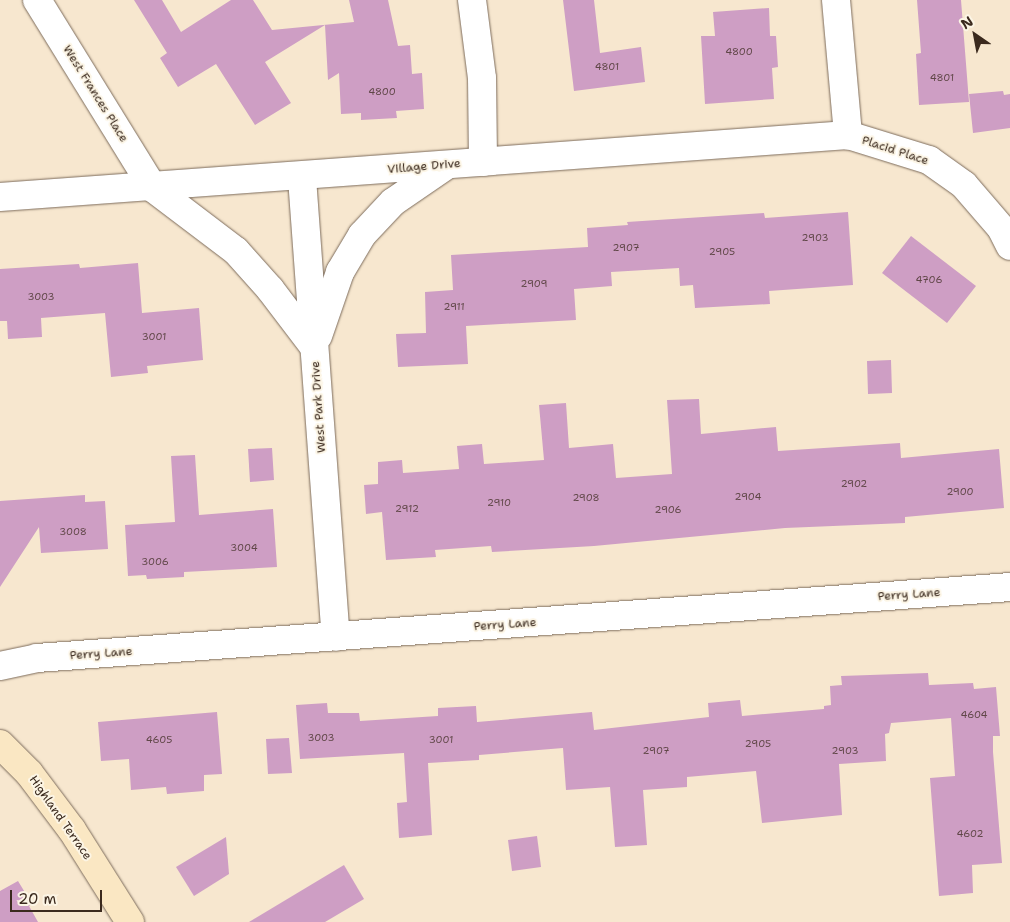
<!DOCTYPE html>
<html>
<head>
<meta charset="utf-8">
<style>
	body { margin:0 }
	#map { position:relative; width:1010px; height:922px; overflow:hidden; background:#f7e7cf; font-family:"Shantell Sans",sans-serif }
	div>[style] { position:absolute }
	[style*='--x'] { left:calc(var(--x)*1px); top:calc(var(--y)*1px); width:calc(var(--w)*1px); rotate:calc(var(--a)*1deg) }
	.building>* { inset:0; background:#ce9ec4 }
	.roads { filter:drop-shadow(0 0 1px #7d6c5c) drop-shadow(0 0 1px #7d6c5c) }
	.minor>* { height:28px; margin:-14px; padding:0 14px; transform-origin:14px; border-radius:14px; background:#fff }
	.secondary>* { height:28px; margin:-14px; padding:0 14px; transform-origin:14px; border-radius:14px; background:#fae7c3 }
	span { translate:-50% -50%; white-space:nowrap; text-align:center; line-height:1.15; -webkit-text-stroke:4px #fcf5e5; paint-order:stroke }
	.number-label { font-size:10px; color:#604748 }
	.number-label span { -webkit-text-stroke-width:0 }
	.street-label { font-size:12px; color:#3b2a1e }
	.north { position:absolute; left:950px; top:10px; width:50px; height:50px; -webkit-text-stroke:4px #fcf5e5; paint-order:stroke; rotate:327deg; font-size:14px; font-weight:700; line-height:20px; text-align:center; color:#3b2a1e }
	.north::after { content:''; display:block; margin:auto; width:18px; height:22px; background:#3b2a1e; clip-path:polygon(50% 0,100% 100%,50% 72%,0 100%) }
	.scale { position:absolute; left:10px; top:890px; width:92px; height:22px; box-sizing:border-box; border:2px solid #3b2a1e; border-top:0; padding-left:6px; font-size:15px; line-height:18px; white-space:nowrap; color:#3b2a1e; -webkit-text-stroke:4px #fcf5e5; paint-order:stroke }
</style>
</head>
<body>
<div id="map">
	<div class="building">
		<i style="clip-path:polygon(134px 0,162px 0,181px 32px,231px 0,253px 0,272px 30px,354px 22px,349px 0,388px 0,398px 46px,410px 45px,412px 74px,422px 73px,424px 109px,396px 111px,397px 118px,361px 120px,361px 113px,341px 114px,339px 73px,328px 80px,325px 25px,265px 62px,291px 103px,255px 125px,216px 64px,178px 87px,160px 58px,167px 53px)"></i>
		<i style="clip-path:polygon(563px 0,594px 0,600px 53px,641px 47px,645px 82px,574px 91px)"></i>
		<i style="clip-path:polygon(917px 0,961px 0,969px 102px,919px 105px,916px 54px,921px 53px)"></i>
		<i style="clip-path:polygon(769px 8px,770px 36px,776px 36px,778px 67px,772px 68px,774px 99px,705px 104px,701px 36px,715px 36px,713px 12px)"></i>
		<i style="clip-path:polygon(1003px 91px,1004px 95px,1010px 94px,1010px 128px,973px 133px,969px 94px)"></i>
		<i style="clip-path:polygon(848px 212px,853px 285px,769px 291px,770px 304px,695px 308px,693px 285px,680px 286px,679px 268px,611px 272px,612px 286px,574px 289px,576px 320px,466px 326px,468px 364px,398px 367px,396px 334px,426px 333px,425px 292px,453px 290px,451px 255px,588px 247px,587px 228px,628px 225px,627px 222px,764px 213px,765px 218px)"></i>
		<i style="clip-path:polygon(911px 236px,976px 286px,947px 323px,882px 273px)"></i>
		<i style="clip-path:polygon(138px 263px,142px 313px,199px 308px,203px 360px,147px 366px,148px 373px,111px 377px,105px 313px,41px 318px,42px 337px,8px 339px,7px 321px,0 321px,0 269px,79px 264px,80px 268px)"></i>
		<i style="clip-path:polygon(891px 360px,892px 393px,868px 394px,867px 361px)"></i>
		<i style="clip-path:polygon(699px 399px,701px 434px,776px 427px,778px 451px,900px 443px,901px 458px,999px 449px,1004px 508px,905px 517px,905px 523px,785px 528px,594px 546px,492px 552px,491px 546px,435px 550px,436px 557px,386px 560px,382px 512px,366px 514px,364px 485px,378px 484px,378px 462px,402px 460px,403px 473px,459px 469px,457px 446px,482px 444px,484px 464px,544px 460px,539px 405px,566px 403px,569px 448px,613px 444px,616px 478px,672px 474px,667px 400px)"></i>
		<i style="clip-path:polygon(272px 448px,274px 480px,250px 482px,248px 449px)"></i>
		<i style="clip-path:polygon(195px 455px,199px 515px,273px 509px,277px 567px,184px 572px,184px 577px,147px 579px,146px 575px,128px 576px,125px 525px,175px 522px,171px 456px)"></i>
		<i style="clip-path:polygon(85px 495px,85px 502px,105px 501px,108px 549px,41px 553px,39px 527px,0 587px,0 501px)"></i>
		<i style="clip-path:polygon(928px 673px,929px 685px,973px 683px,974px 689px,996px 687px,1000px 736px,993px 736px,993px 752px,1002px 863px,972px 865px,973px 893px,939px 896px,930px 778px,955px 776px,951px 718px,891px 723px,889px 733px,885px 734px,886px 761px,839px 764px,842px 815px,762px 823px,756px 771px,687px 777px,687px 787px,643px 790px,647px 845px,615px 847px,610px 787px,566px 790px,563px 748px,479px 755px,479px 760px,428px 763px,432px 835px,399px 838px,397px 803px,407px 802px,404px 753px,300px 759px,296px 705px,327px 703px,328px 713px,359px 713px,360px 721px,438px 716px,438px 708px,476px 706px,477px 722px,592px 712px,594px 730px,709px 717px,708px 703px,740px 700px,742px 716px,824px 709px,824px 706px,831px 705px,830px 686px,842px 685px,841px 676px)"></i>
		<i style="clip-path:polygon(217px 712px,222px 774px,204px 775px,204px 791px,167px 794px,166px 787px,131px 790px,129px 759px,101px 761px,98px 722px)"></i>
		<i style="clip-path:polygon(289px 738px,292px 773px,268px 774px,266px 739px)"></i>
		<i style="clip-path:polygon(537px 836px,541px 867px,512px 871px,508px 840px)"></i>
		<i style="clip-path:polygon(226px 837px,229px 874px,194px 896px,176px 867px)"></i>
		<i style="clip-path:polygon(344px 865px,364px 899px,325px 922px,249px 922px)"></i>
		<i style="clip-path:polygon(18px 881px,32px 904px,29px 906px,38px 922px,0 922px,0 891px)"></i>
	</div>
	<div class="roads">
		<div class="minor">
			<i style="--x:37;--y:0;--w:221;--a:58.3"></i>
			<i style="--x:153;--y:188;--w:104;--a:37.2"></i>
			<i style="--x:236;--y:251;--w:51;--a:48.2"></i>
			<i style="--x:270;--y:289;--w:73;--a:52.8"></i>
			<i style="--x:472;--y:0;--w:79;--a:82.7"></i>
			<i style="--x:482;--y:78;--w:84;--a:89.3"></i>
			<i style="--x:836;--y:0;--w:136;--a:84.9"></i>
			<i style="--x:302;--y:178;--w:460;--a:85.8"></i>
			<i style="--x:0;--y:197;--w:850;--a:-4.18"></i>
			<i style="--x:848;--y:135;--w:85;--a:17.2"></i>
			<i style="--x:929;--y:160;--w:43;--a:35.5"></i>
			<i style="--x:964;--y:185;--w:57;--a:49.3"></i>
			<i style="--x:1001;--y:228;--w:20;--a:63"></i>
			<i style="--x:318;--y:336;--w:68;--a:-71"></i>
			<i style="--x:340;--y:272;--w:43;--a:-59.3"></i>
			<i style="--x:362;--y:235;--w:45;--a:-46.8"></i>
			<i style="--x:393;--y:202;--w:65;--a:-34.4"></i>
			<i style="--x:0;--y:666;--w:38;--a:-12"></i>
			<i style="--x:37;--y:658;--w:976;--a:-4.17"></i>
		</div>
		<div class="secondary">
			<i style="--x:0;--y:744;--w:41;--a:45"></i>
			<i style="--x:29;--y:773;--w:71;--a:53"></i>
			<i style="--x:72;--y:830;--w:109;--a:57.8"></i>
		</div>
	</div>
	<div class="number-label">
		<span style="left:739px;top:52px">4800</span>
		<span style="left:607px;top:67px">4801</span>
		<span style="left:942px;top:78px">4801</span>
		<span style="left:382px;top:92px">4800</span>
		<span style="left:815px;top:238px">2903</span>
		<span style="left:626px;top:248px">2907</span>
		<span style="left:722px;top:252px">2905</span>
		<span style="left:929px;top:280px">4706</span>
		<span style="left:534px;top:284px">2909</span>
		<span style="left:41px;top:297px">3003</span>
		<span style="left:454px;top:307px">2911</span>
		<span style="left:154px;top:337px">3001</span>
		<span style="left:854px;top:484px">2902</span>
		<span style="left:960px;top:492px">2900</span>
		<span style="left:748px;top:497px">2904</span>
		<span style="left:586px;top:498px">2908</span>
		<span style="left:499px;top:503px">2910</span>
		<span style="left:407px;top:509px">2912</span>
		<span style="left:668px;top:510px">2906</span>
		<span style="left:73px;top:532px">3008</span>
		<span style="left:244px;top:548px">3004</span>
		<span style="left:155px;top:562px">3006</span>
		<span style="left:974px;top:715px">4604</span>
		<span style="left:321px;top:738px">3003</span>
		<span style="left:159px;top:740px">4605</span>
		<span style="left:441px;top:740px">3001</span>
		<span style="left:758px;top:744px">2905</span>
		<span style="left:656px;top:751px">2907</span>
		<span style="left:845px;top:751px">2903</span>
		<span style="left:970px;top:834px">4602</span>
	</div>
	<div class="street-label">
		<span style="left:95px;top:94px;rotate:58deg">West Frances Place</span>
		<span style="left:895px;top:151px;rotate:18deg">Placid Place</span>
		<span style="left:424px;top:167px;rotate:-5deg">Village Drive</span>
		<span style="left:319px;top:407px;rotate:-94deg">West Park Drive</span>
		<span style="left:909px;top:595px;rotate:-4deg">Perry Lane</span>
		<span style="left:505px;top:625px;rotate:-4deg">Perry Lane</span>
		<span style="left:101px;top:654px;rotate:-4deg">Perry Lane</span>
		<span style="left:60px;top:818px;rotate:55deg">Highland Terrace</span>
	</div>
	<div class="north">N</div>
	<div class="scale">20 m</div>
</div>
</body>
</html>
